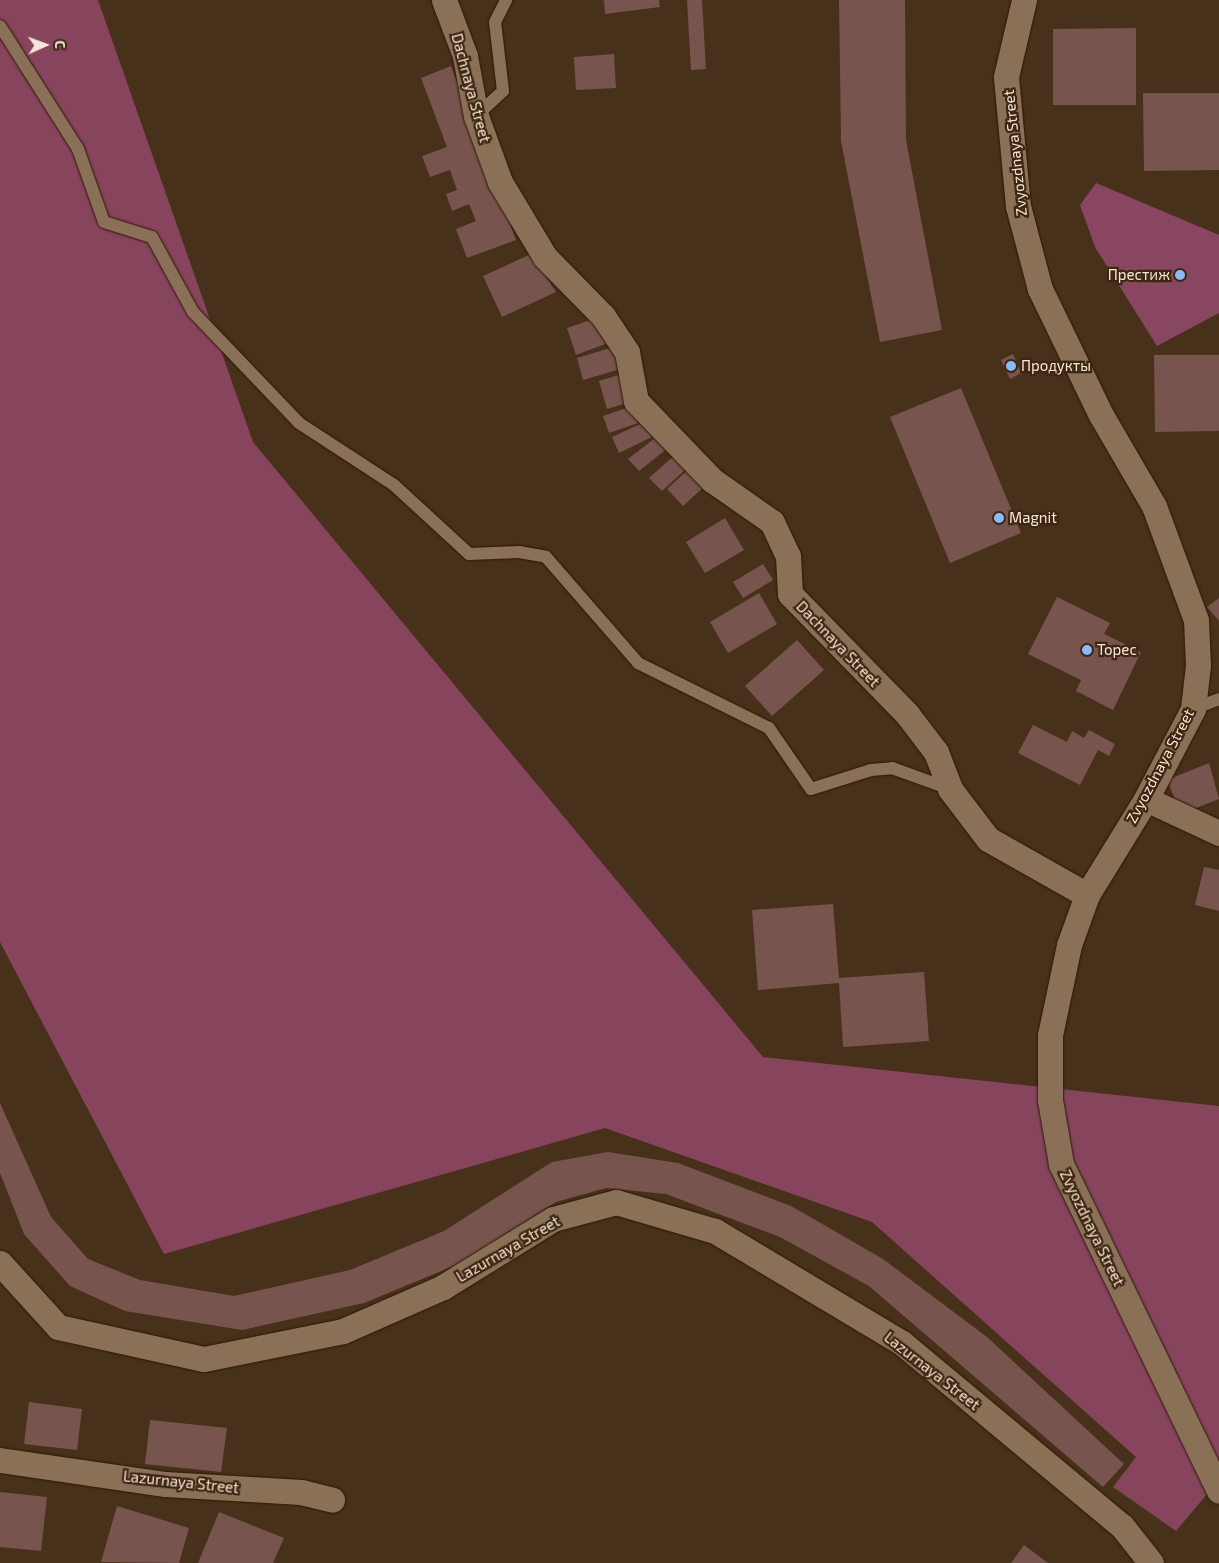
<!DOCTYPE html>
<html>
<head>
<meta charset="utf-8">
<style>
	body { margin:0 }
	#map { position:relative; width:1219px; height:1563px; overflow:hidden; background:#48311a; font-family:"Exo 2",sans-serif }
	div>[style] { position:absolute }
	[style*='--x'] { left:calc(var(--x)*1px); top:calc(var(--y)*1px); width:calc(var(--w)*1px); rotate:calc(var(--a)*1deg) }
	.green>* { inset:0; background:#884660 }
	.forest>* { inset:0; background:#86445d }
	.building>* { inset:0; background:#77544d }
	.roads { filter:drop-shadow(0 0 1px #2e1802) drop-shadow(0 0 1px #2e1802) }
	.service>* { height:12px; margin:-6px; padding:0 6px; transform-origin:6px; border-radius:6px; background:#8b7058 }
	.minor>* { height:25px; margin:-12.5px; padding:0 12.5px; transform-origin:12.5px; border-radius:12.5px; background:#8b7058 }
	.dots>* { width:14px; height:14px; translate:-50% -50%; box-sizing:border-box; border:2px solid #3e2710; border-radius:50% }
	span { translate:-50% -50%; white-space:nowrap; text-align:center; line-height:1.15; -webkit-text-stroke:4.5px #3e2710; paint-order:stroke }
	.street-label { font-size:15px; color:#f6e6d9 }
	.poi-label { font-size:15px; color:#f6e6d9 }
	.right { translate:-100% -50%; text-align:right }
	.left { translate:0 -50%; text-align:left }
	.north { position:absolute; left:20px; top:20px; width:50px; height:50px; -webkit-text-stroke:4px #3e2710; paint-order:stroke; rotate:88deg; font-size:14px; font-weight:700; line-height:20px; text-align:center; color:#f6e6d9 }
	.north::after { content:''; display:block; margin:auto; width:18px; height:22px; background:#f6e6d9; clip-path:polygon(50% 0,100% 100%,50% 72%,0 100%) }
</style>
</head>
<body>
<div id="map">
	<div class="green">
		<i style="clip-path:polygon(1096px 183px,1219px 235px,1219px 313px,1157px 346px,1095px 247px,1080px 205px)"></i>
	</div>
	<div class="forest">
		<i style="clip-path:polygon(0 0,98px 0,253px 442px,763px 1057px,1219px 1106px,1219px 1480px,1176px 1531px,1113px 1487px,1136px 1457px,872px 1222px,605px 1128px,164px 1254px,0 942px)"></i>
	</div>
	<div class="building">
		<i style="clip-path:polygon(604px 0,659px 0,660px 7px,605px 14px)"></i>
		<i style="clip-path:polygon(687px 0,702px 0,706px 69px,691px 70px)"></i>
		<i style="clip-path:polygon(839px 0,905px 0,906px 140px,942px 330px,880px 342px,841px 141px)"></i>
		<i style="clip-path:polygon(1136px 28px,1136px 105px,1053px 105px,1053px 29px)"></i>
		<i style="clip-path:polygon(614px 54px,616px 88px,576px 90px,574px 57px)"></i>
		<i style="clip-path:polygon(451px 66px,516px 240px,467px 258px,456px 229px,476px 221px,469px 204px,452px 211px,446px 194px,457px 190px,450px 170px,430px 177px,422px 156px,447px 147px,421px 78px)"></i>
		<i style="clip-path:polygon(1143px 93px,1219px 93px,1219px 170px,1144px 171px)"></i>
		<i style="clip-path:polygon(531px 254px,556px 292px,502px 317px,483px 276px)"></i>
		<i style="clip-path:polygon(599px 317px,608px 343px,576px 355px,567px 328px)"></i>
		<i style="clip-path:polygon(617px 346px,624px 368px,583px 380px,577px 358px)"></i>
		<i style="clip-path:polygon(1013px 354px,1021px 373px,1010px 379px,1001px 360px)"></i>
		<i style="clip-path:polygon(1154px 355px,1219px 355px,1219px 431px,1155px 432px)"></i>
		<i style="clip-path:polygon(625px 373px,634px 401px,607px 409px,599px 381px)"></i>
		<i style="clip-path:polygon(961px 388px,1021px 533px,950px 563px,890px 417px)"></i>
		<i style="clip-path:polygon(632px 406px,638px 423px,609px 433px,603px 416px)"></i>
		<i style="clip-path:polygon(647px 421px,654px 436px,619px 453px,612px 437px)"></i>
		<i style="clip-path:polygon(659px 435px,669px 447px,639px 471px,628px 459px)"></i>
		<i style="clip-path:polygon(675px 455px,687px 468px,662px 491px,649px 478px)"></i>
		<i style="clip-path:polygon(690px 468px,706px 485px,683px 506px,667px 489px)"></i>
		<i style="clip-path:polygon(725px 518px,744px 550px,705px 573px,686px 542px)"></i>
		<i style="clip-path:polygon(763px 564px,773px 580px,743px 598px,733px 582px)"></i>
		<i style="clip-path:polygon(759px 593px,777px 624px,728px 653px,710px 622px)"></i>
		<i style="clip-path:polygon(1057px 597px,1110px 623px,1104px 634px,1141px 652px,1113px 710px,1076px 691px,1081px 680px,1028px 654px)"></i>
		<i style="clip-path:polygon(1219px 598px,1219px 621px,1207px 607px)"></i>
		<i style="clip-path:polygon(797px 640px,824px 670px,772px 716px,745px 686px)"></i>
		<i style="clip-path:polygon(1033px 725px,1067px 742px,1072px 731px,1084px 738px,1089px 730px,1115px 744px,1109px 756px,1098px 750px,1080px 785px,1018px 753px)"></i>
		<i style="clip-path:polygon(1209px 763px,1219px 799px,1181px 814px,1167px 780px)"></i>
		<i style="clip-path:polygon(1204px 867px,1219px 870px,1219px 911px,1195px 905px)"></i>
		<i style="clip-path:polygon(833px 904px,839px 978px,924px 972px,929px 1041px,843px 1047px,839px 983px,758px 990px,752px 910px)"></i>
		<i style="clip-path:polygon(0 1103px,51px 1217px,88px 1259px,140px 1280px,234px 1296px,350px 1270px,444px 1231px,552px 1162px,608px 1152px,678px 1163px,791px 1206px,883px 1259px,987px 1337px,1124px 1464px,1103px 1487px,869px 1286px,780px 1237px,666px 1194px,606px 1188px,556px 1202px,463px 1262px,364px 1303px,242px 1330px,125px 1311px,70px 1286px,24px 1234px,0 1173px)"></i>
		<i style="clip-path:polygon(29px 1402px,82px 1409px,77px 1450px,24px 1444px)"></i>
		<i style="clip-path:polygon(150px 1420px,227px 1428px,221px 1472px,145px 1464px)"></i>
		<i style="clip-path:polygon(0 1492px,47px 1497px,41px 1551px,0 1547px)"></i>
		<i style="clip-path:polygon(117px 1506px,189px 1528px,179px 1563px,101px 1562px)"></i>
		<i style="clip-path:polygon(219px 1512px,284px 1538px,273px 1563px,198px 1563px)"></i>
		<i style="clip-path:polygon(1024px 1545px,1048px 1563px,1011px 1563px)"></i>
	</div>
	<div class="roads">
		<div class="service">
			<i style="--x:0;--y:26;--w:146;--a:57.6"></i>
			<i style="--x:78;--y:149;--w:77;--a:70.4"></i>
			<i style="--x:104;--y:222;--w:50;--a:17.4"></i>
			<i style="--x:152;--y:237;--w:85;--a:61.3"></i>
			<i style="--x:193;--y:312;--w:153;--a:46.3"></i>
			<i style="--x:299;--y:423;--w:113;--a:33.1"></i>
			<i style="--x:394;--y:485;--w:102;--a:42.6"></i>
			<i style="--x:469;--y:554;--w:50;--a:-2.3"></i>
			<i style="--x:519;--y:552;--w:27;--a:10"></i>
			<i style="--x:546;--y:557;--w:140;--a:49"></i>
			<i style="--x:638;--y:663;--w:146;--a:26.4"></i>
			<i style="--x:769;--y:728;--w:74;--a:55.5"></i>
			<i style="--x:811;--y:789;--w:63;--a:-17.6"></i>
			<i style="--x:871;--y:770;--w:21;--a:-5"></i>
			<i style="--x:892;--y:768;--w:62;--a:19.9"></i>
			<i style="--x:476;--y:116;--w:37;--a:-43"></i>
			<i style="--x:503;--y:91;--w:69;--a:-96.6"></i>
			<i style="--x:495;--y:22;--w:25;--a:-63"></i>
			<i style="--x:1193;--y:709;--w:28;--a:-21"></i>
		</div>
		<div class="minor">
			<i style="--x:444;--y:0;--w:60;--a:69.4"></i>
			<i style="--x:465;--y:56;--w:61;--a:79.6"></i>
			<i style="--x:476;--y:116;--w:70;--a:70"></i>
			<i style="--x:500;--y:182;--w:87;--a:59"></i>
			<i style="--x:545;--y:257;--w:83;--a:45.5"></i>
			<i style="--x:603;--y:316;--w:43;--a:56.3"></i>
			<i style="--x:627;--y:352;--w:50;--a:79.6"></i>
			<i style="--x:636;--y:401;--w:110;--a:46.1"></i>
			<i style="--x:712;--y:480;--w:73;--a:35"></i>
			<i style="--x:772;--y:522;--w:38;--a:65"></i>
			<i style="--x:788;--y:556;--w:38;--a:87"></i>
			<i style="--x:790;--y:594;--w:168;--a:45.7"></i>
			<i style="--x:907;--y:714;--w:48;--a:52.7"></i>
			<i style="--x:936;--y:752;--w:40;--a:69"></i>
			<i style="--x:950;--y:789;--w:63;--a:52.8"></i>
			<i style="--x:988;--y:839;--w:114;--a:29.5"></i>
			<i style="--x:1024;--y:0;--w:79;--a:103.2"></i>
			<i style="--x:1006;--y:77;--w:130;--a:84.7"></i>
			<i style="--x:1018;--y:206;--w:86;--a:75.2"></i>
			<i style="--x:1040;--y:289;--w:140;--a:64.2"></i>
			<i style="--x:1101;--y:415;--w:105;--a:59.8"></i>
			<i style="--x:1154;--y:506;--w:121;--a:69.8"></i>
			<i style="--x:1196;--y:620;--w:45;--a:87.5"></i>
			<i style="--x:1198;--y:665;--w:44;--a:96.5"></i>
			<i style="--x:1193;--y:709;--w:102;--a:117.6"></i>
			<i style="--x:1146;--y:799;--w:113;--a:121.6"></i>
			<i style="--x:1087;--y:895;--w:53;--a:109.8"></i>
			<i style="--x:1069;--y:945;--w:92;--a:101.9"></i>
			<i style="--x:1050;--y:1035;--w:65;--a:90"></i>
			<i style="--x:1050;--y:1100;--w:65;--a:80.2"></i>
			<i style="--x:1061;--y:1164;--w:363;--a:64.2"></i>
			<i style="--x:1146;--y:799;--w:81;--a:25"></i>
			<i style="--x:0;--y:1263;--w:86;--a:47.8"></i>
			<i style="--x:58;--y:1327;--w:149;--a:12.4"></i>
			<i style="--x:204;--y:1359;--w:142;--a:-11.4"></i>
			<i style="--x:343;--y:1331;--w:109;--a:-23.7"></i>
			<i style="--x:443;--y:1287;--w:129;--a:-31.7"></i>
			<i style="--x:553;--y:1219;--w:65;--a:-15.1"></i>
			<i style="--x:616;--y:1202;--w:103;--a:16.3"></i>
			<i style="--x:715;--y:1231;--w:218;--a:30.9"></i>
			<i style="--x:902;--y:1343;--w:286;--a:39.8"></i>
			<i style="--x:1122;--y:1526;--w:47;--a:51.9"></i>
			<i style="--x:0;--y:1460;--w:167;--a:8.3"></i>
			<i style="--x:165;--y:1484;--w:136;--a:3.4"></i>
			<i style="--x:301;--y:1492;--w:32;--a:14"></i>
		</div>
	</div>
	<div class="dots">
		<i style="left:1180px;top:275px;background:#89bafc"></i>
		<i style="left:1011px;top:366px;background:#89bafc"></i>
		<i style="left:999px;top:518px;background:#89bafc"></i>
		<i style="left:1087px;top:650px;background:#89bafc"></i>
	</div>
	<div class="street-label">
		<span style="left:471px;top:88px;rotate:75deg">Dachnaya Street</span>
		<span style="left:1015px;top:153px;rotate:-96deg">Zvyozdnaya Street</span>
		<span style="left:838px;top:644px;rotate:46deg">Dachnaya Street</span>
		<span style="left:1160px;top:766px;rotate:-62deg">Zvyozdnaya Street</span>
		<span style="left:1092px;top:1228px;rotate:64deg">Zvyozdnaya Street</span>
		<span style="left:508px;top:1249px;rotate:-30deg">Lazurnaya Street</span>
		<span style="left:932px;top:1371px;rotate:38deg">Lazurnaya Street</span>
		<span style="left:181px;top:1482px;rotate:6deg">Lazurnaya Street</span>
	</div>
	<div class="poi-label">
		<span class="right" style="left:1170px;top:275px">Престиж</span>
		<span class="left" style="left:1021px;top:366px">Продукты</span>
		<span class="left" style="left:1009px;top:518px">Magnit</span>
		<span class="left" style="left:1097px;top:650px">Торес</span>
	</div>
	<div class="north">С</div>
</div>
</body>
</html>
